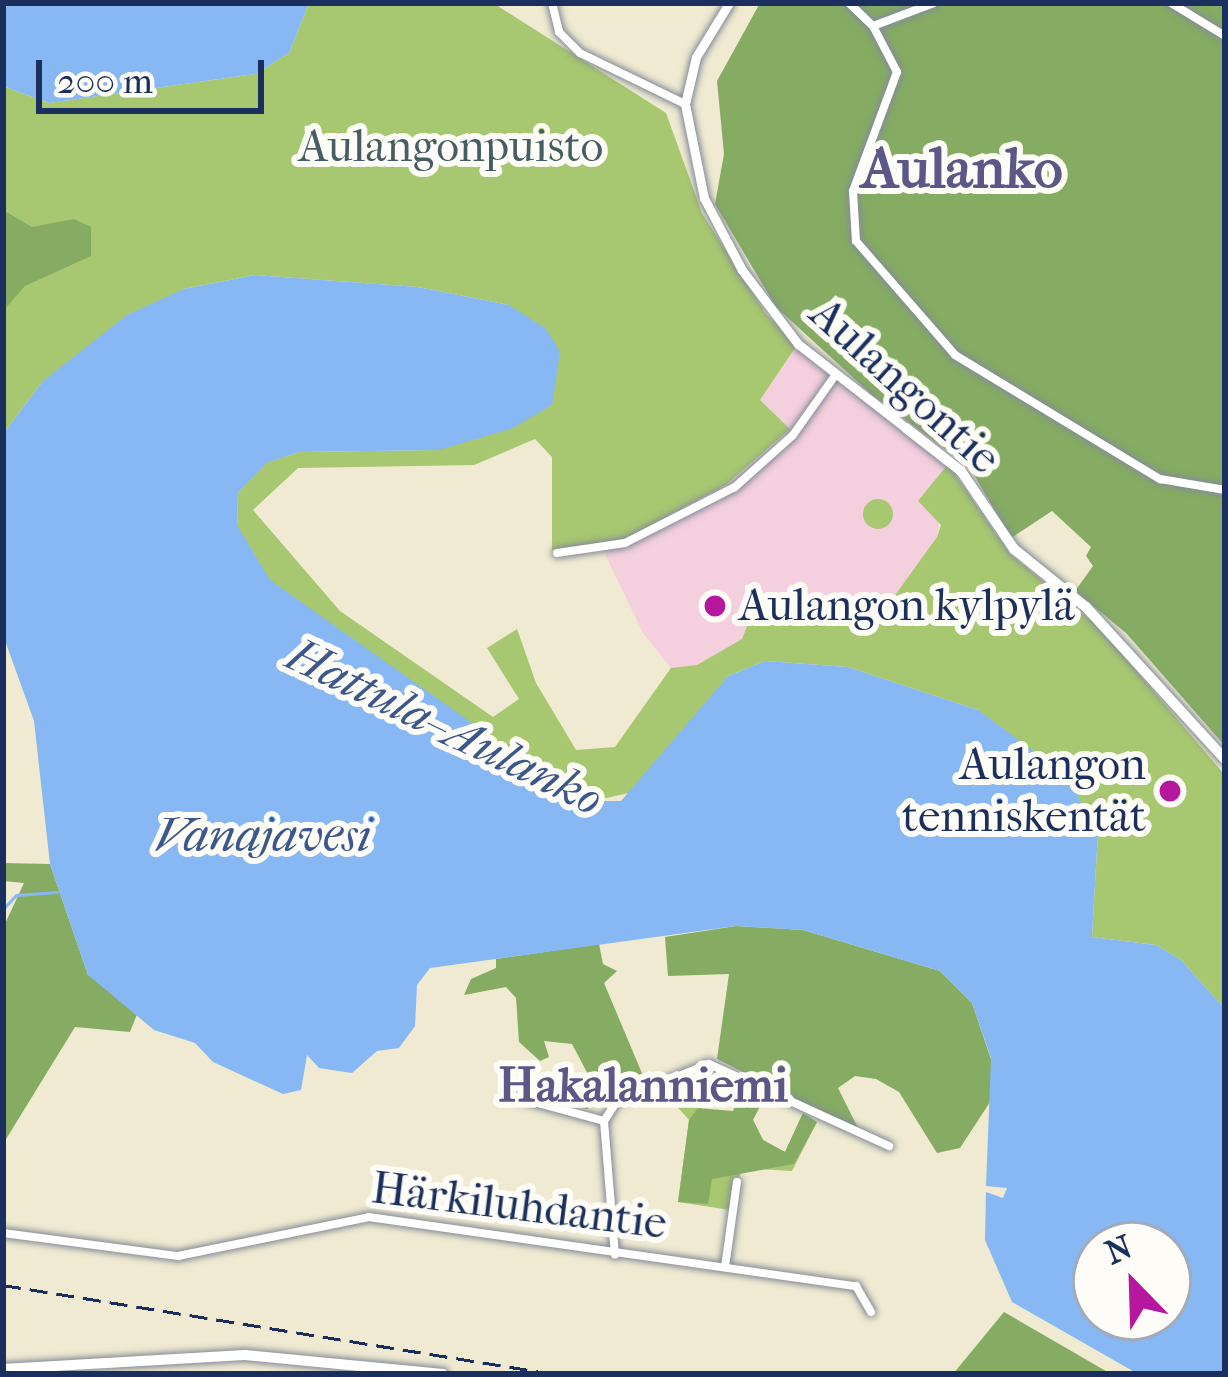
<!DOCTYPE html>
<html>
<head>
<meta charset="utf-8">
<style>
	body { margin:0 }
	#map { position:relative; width:1228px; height:1377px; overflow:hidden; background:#efead1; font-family:"IM FELL French Canon",serif }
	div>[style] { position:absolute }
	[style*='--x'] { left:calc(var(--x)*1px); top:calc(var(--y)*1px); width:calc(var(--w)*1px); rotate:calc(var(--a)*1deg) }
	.built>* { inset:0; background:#f4cfdd }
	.green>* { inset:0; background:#a7c770 }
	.round { border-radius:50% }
	.forest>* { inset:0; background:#85ac62 }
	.water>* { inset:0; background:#88b8f3 }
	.stream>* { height:3px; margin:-1.5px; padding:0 1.5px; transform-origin:1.5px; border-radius:1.5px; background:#88b8f3 }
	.roads { filter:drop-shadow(0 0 3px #858c98) drop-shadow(0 0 3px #858c98) }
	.minor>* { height:8px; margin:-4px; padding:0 4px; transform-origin:4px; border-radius:4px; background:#fff }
	.tertiary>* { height:9px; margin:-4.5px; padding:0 4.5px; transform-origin:4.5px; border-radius:4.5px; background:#fff }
	.secondary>* { height:10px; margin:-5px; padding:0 5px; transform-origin:5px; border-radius:5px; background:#fff }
	.rail>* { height:3px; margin-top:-1.5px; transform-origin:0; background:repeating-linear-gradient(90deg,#1b2f5e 0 18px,transparent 0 27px) }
	.dots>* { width:33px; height:33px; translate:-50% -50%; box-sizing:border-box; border:6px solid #fdfcf7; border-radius:50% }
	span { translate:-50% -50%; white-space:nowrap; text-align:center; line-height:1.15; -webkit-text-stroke:12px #fdfcf7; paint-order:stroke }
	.park-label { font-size:45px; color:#455d63 }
	.street-label { font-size:45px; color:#1b2f5e }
	.poi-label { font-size:45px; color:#1b2f5e }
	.left { translate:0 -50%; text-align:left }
	.right { translate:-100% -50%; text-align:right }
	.water-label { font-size:48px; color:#3c588b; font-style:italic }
	.neighbourhood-label { font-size:48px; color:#5b5787; font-weight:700 }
	.district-label { font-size:57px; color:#5b5787; font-weight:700 }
	.frame { position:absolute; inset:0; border:6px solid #1b2f5e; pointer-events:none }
	.north { position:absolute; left:1072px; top:1221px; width:120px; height:120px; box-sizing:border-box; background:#fdfcf7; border:3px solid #a3aaba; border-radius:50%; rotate:337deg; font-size:33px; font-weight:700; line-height:48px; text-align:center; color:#1b2f5e }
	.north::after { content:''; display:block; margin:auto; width:42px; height:54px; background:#b5179e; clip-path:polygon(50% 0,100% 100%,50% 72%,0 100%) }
	.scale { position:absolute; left:36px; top:60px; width:228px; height:54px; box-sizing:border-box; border:6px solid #1b2f5e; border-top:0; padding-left:15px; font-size:36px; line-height:42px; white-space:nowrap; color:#1b2f5e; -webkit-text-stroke:9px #fdfcf7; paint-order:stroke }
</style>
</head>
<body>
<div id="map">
	<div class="built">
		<i style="clip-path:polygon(797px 345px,947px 464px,937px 537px,870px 631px,801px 600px,751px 614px,742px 639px,697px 665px,671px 668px,643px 633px,605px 554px,630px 531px,727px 484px,782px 438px,789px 429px,760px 400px)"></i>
	</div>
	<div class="green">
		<i style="clip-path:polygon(309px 3px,493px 3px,666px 113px,702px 213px,766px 314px,797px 345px,760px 400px,790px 429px,727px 484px,627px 538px,552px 551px,552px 457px,535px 439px,474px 465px,298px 468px,253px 510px,340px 611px,493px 717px,519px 699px,487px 648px,517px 629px,536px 683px,576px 750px,615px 747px,671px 668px,697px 665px,742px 639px,754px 608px,774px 595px,870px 630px,937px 537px,941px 525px,918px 501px,948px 464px,1010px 554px,1100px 628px,1223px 773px,1225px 1009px,1181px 960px,1156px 945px,1092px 937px,1098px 832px,978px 710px,848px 667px,765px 661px,728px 676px,637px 791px,594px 801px,524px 762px,269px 580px,237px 526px,238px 493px,265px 463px,299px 452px,439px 450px,509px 305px,418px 287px,255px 275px,184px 289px,43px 381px,3px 434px,3px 86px,49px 103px,255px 74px,289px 53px)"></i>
		<i class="round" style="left:863px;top:499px;width:30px;height:30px"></i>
		<i style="clip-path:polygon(678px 1075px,698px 1108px,753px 1120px,763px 1140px,785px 1152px,803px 1113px,817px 1122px,792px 1171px,742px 1168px,730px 1210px,678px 1202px,689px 1120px,658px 1085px)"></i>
	</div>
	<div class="forest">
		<i style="clip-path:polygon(760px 3px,1225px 3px,1225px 746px,1126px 633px,1075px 591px,1093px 566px,1086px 556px,1091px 547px,1052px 511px,1011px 538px,970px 468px,871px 394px,776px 307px,715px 204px,724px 154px,717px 81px)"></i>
		<i style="clip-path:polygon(3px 210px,32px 227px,74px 219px,91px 227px,91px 256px,25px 286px,3px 311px)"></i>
		<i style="clip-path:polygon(3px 863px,50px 864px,88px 975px,138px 1012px,130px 1032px,75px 1027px,3px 1144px,3px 928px,24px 883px,3px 881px)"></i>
		<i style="clip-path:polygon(736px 926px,803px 930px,940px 971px,972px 1003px,991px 1059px,994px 1096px,960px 1148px,937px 1153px,899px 1092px,876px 1079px,855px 1076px,838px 1088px,859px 1130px,717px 1059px,729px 974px,668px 976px,665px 937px)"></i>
		<i style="clip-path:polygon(599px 944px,603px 964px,617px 971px,604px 983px,644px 1078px,587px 1109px,557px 1102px,562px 1083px,577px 1090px,590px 1078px,572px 1044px,544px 1041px,549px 1057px,540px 1061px,519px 1042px,516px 998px,506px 987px,464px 995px,471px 979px,496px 968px,496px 959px)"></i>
		<i style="clip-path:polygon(743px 1084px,767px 1093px,753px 1120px,763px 1140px,785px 1152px,803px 1113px,817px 1122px,794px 1164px,712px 1179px,708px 1204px,678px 1202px,689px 1120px,698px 1108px,733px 1111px)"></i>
		<i style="clip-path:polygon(1004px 1312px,1111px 1374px,953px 1374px)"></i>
	</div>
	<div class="water">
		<i style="clip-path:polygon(3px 3px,309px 3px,289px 53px,255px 74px,49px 103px,3px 86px)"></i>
		<i style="clip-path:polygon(evenodd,255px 275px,418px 287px,509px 305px,546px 329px,560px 352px,552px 405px,513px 428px,439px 450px,299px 452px,266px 463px,238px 493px,237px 525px,270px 580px,558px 784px,594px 801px,621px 801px,728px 676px,765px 661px,848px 667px,978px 710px,1066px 775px,1098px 832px,1092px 937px,1156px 945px,1181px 960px,1225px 1009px,1225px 1374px,1138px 1374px,1012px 1302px,985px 1240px,986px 1192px,1003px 1198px,1007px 1188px,986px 1186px,991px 1058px,972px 1003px,940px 971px,803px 930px,736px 926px,430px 968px,417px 985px,415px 1026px,399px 1048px,377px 1051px,352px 1073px,319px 1068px,307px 1055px,301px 1090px,283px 1094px,213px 1062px,195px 1043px,154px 1030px,88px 975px,50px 864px,34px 721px,3px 635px,3px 434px,43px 381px,127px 315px,184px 289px,255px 275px,1096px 1245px,1168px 1245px,1168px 1317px,1096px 1317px,1096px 1245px)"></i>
	</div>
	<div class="stream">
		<i style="--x:3;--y:909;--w:19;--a:-47"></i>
		<i style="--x:16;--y:895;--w:41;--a:-4.2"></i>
	</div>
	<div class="roads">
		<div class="minor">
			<i style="--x:552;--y:3;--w:30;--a:76"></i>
			<i style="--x:559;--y:32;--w:30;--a:45"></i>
			<i style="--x:580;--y:53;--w:117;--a:25.9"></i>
			<i style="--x:849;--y:3;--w:33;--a:44"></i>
			<i style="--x:934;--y:3;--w:65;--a:159.3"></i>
			<i style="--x:873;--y:26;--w:52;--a:62.4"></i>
			<i style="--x:897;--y:72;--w:127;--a:110.3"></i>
			<i style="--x:853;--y:191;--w:50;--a:86.6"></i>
			<i style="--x:856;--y:241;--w:151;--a:49"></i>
			<i style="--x:955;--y:355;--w:240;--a:31.2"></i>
			<i style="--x:1160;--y:479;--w:66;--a:9.6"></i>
			<i style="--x:1171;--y:3;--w:63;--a:31.4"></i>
			<i style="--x:557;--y:553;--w:69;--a:-8.4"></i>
			<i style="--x:625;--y:543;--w:123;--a:-27"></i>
			<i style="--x:735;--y:487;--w:78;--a:-41.9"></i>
			<i style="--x:793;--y:435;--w:71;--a:-54.7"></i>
			<i style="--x:512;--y:1096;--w:95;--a:15.2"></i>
			<i style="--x:604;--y:1121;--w:24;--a:-57"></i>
			<i style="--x:617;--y:1101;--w:99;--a:-21.9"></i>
			<i style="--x:709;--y:1064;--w:198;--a:24.5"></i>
			<i style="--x:604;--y:1121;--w:134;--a:85.3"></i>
			<i style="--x:3;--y:1233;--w:177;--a:7.5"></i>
			<i style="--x:178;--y:1256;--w:195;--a:-11.5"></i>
			<i style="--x:369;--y:1217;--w:492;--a:8.1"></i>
			<i style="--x:856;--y:1286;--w:30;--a:60"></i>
			<i style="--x:725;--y:1267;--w:86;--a:-82"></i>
		</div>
		<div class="tertiary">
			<i style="--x:729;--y:3;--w:63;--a:121.4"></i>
			<i style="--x:696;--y:57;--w:48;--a:103.2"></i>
			<i style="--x:685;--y:104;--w:96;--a:78.6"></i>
			<i style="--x:704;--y:198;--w:81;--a:62.2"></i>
			<i style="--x:742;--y:270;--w:93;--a:52.9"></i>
			<i style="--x:798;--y:344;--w:137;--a:37.9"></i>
		</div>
		<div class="secondary">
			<i style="--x:906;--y:428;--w:70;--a:38"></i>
			<i style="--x:961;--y:471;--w:94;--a:55.8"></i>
			<i style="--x:1014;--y:549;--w:92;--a:38.9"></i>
			<i style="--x:1086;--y:607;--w:206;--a:47.6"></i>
			<i style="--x:3;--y:1369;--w:242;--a:-3.3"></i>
			<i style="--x:245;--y:1355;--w:199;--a:5.5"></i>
		</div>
	</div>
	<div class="rail">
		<i style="--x:3;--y:1285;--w:558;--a:9.18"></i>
	</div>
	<div class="dots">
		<i style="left:715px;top:606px;background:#b5179e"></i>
		<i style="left:1170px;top:791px;background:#b5179e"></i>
	</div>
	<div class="park-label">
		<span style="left:451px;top:147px">Aulangonpuisto</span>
	</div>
	<div class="street-label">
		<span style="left:905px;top:386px;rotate:42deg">Aulangontie</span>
		<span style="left:519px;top:1206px;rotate:7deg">Härkiluhdantie</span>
	</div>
	<div class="poi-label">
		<span class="left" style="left:739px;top:606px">Aulangon kylpylä</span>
		<span class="right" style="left:1146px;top:791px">Aulangon<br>tenniskentät</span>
	</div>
	<div class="water-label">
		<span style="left:445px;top:727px;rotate:26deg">Hattula–Aulanko</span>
		<span style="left:263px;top:836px">Vanajavesi</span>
	</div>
	<div class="neighbourhood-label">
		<span style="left:643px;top:1086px">Hakalanniemi</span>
	</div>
	<div class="district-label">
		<span style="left:962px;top:169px">Aulanko</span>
	</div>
	<div class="frame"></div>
	<div class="north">N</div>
	<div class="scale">200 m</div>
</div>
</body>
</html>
